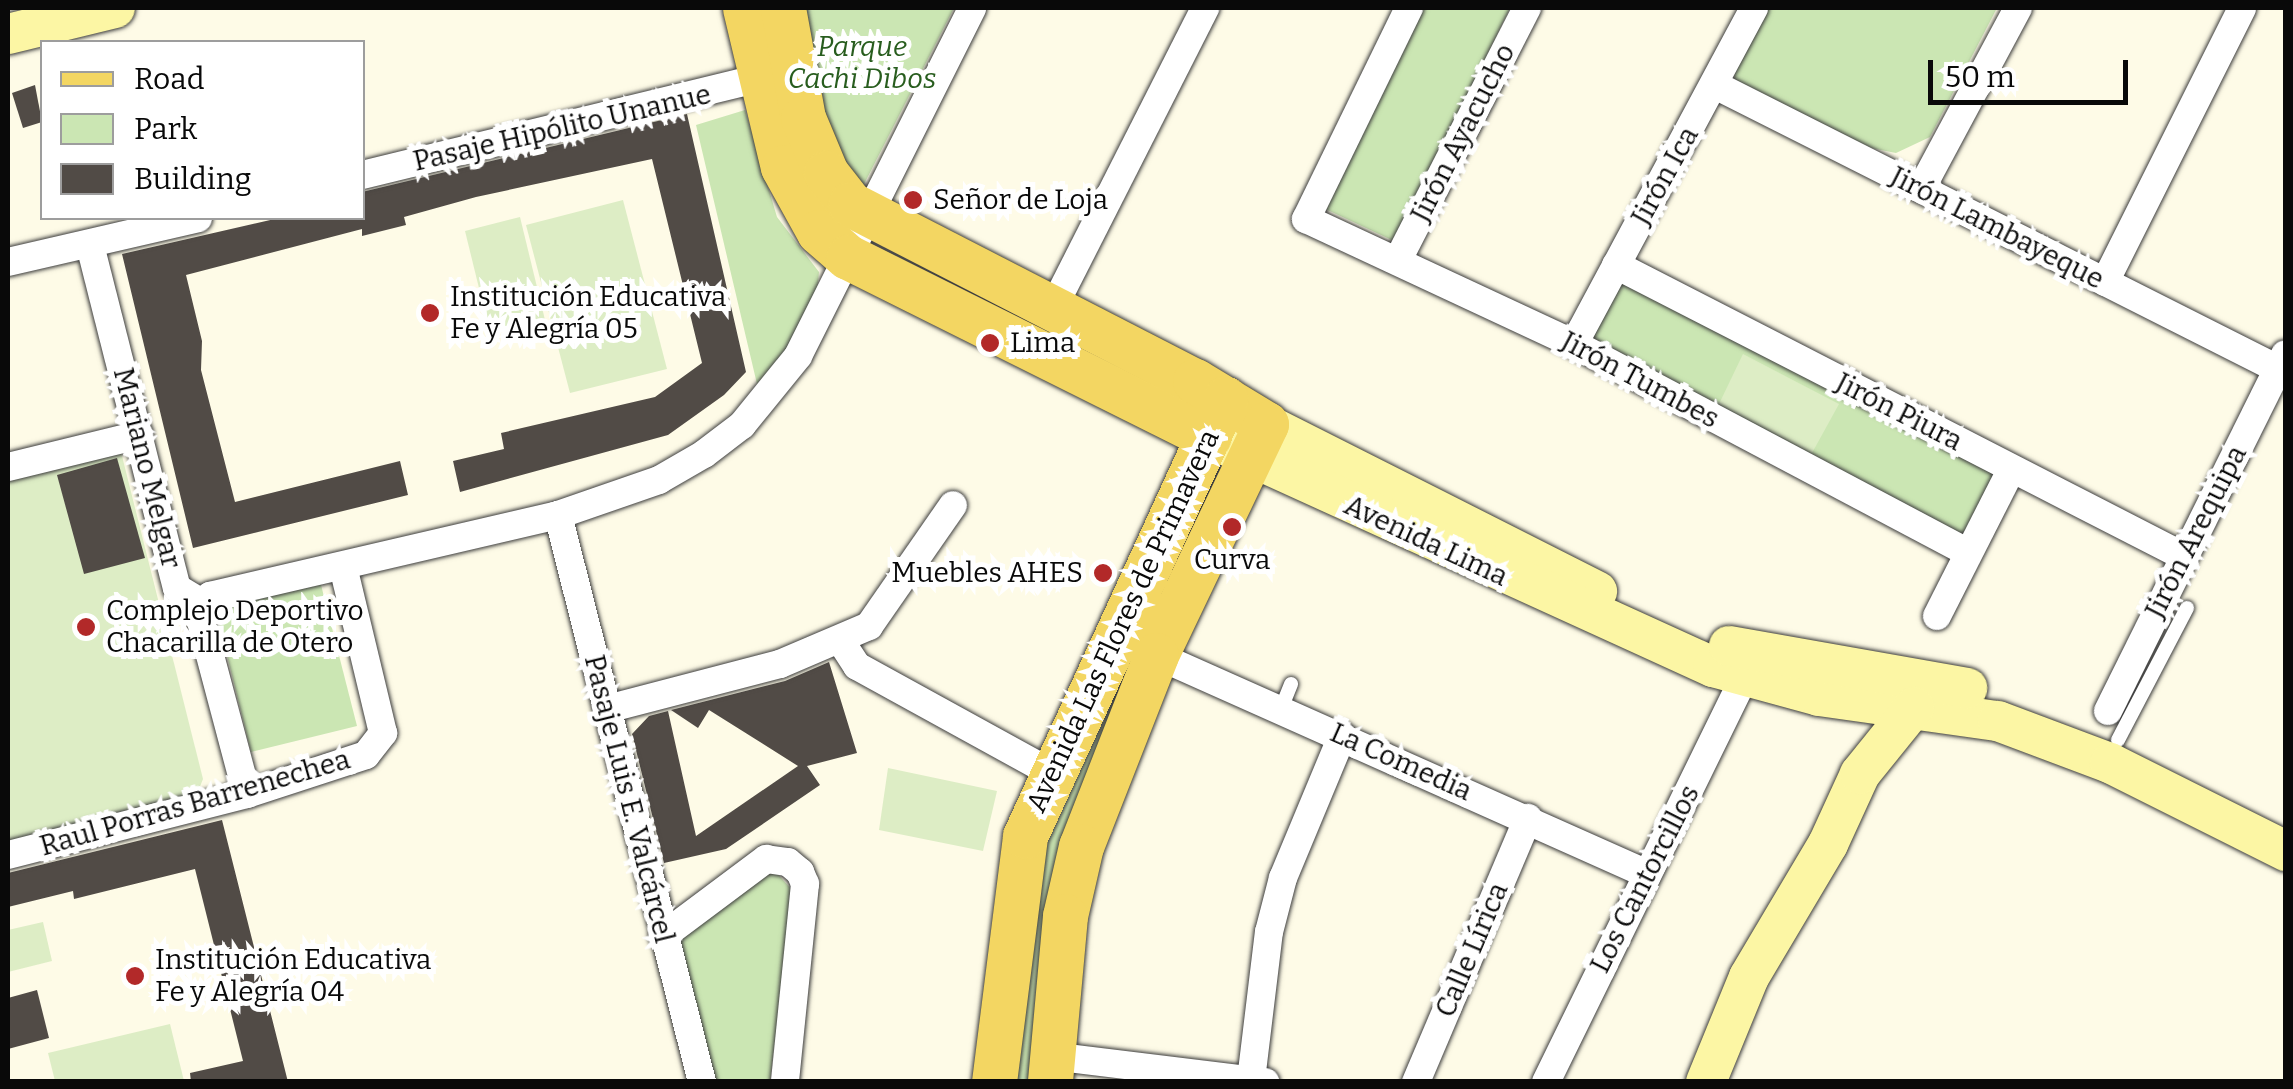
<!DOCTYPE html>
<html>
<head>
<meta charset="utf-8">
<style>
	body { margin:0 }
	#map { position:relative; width:2293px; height:1089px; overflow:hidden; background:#fefbe7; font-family:Bitter,serif }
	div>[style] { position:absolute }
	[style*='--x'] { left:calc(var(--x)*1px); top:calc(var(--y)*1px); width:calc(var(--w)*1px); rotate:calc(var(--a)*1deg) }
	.green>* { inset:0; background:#cbe6b3 }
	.pitch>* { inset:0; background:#ddedc5 }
	.building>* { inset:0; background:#514b46 }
	.roads { filter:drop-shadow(0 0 2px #3c3c3c) drop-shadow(0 0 2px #3c3c3c) }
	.lane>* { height:14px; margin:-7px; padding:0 7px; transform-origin:7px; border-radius:7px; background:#fff }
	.street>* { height:28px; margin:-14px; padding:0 14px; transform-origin:14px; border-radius:14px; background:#fff }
	.secondary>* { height:40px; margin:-20px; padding:0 20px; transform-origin:20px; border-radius:20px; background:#fcf6a4 }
	.primary>* { height:45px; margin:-22.5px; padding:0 22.5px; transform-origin:22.5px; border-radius:22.5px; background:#f3d662 }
	.dots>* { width:28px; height:28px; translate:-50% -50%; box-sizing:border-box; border:5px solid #fff; border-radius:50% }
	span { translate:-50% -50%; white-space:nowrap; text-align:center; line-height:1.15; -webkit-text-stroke:10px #fff; paint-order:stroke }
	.park-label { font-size:28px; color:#285d1e; font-style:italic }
	.street-label { font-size:28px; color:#090909 }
	.poi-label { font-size:28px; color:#090909 }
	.left { translate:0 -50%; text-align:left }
	.right { translate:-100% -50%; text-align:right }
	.frame { position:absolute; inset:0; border:10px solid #090909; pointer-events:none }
	.legend { position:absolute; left:40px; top:40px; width:325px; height:180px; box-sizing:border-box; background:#fff; border:2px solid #9d9d9d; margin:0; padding:12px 18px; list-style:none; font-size:30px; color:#090909 }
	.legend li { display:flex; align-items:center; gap:20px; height:50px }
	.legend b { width:50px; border:2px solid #9d9d9d }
	.scale { position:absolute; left:1928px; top:60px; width:200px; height:45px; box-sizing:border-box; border:5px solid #090909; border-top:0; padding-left:12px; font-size:30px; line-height:35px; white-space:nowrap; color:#090909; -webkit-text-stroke:8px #fff; paint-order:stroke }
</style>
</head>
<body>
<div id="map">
	<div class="green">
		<i style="clip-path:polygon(796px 8px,954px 8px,861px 190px,828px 137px)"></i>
		<i style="clip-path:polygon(1418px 8px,1510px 8px,1396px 242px,1319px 206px)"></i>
		<i style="clip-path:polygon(1765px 8px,1997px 8px,1930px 137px,1896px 153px,1866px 147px,1735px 83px,1734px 70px)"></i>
		<i style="clip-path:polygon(745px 110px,777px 217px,819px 272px,817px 293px,782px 358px,757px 384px,696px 125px)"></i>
		<i style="clip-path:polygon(1622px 275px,2004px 472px,1965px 547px,1585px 350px)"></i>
		<i style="clip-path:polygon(1199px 501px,1211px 504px,1104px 732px,1032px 1081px,1008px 1082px,1038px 857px)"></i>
		<i style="clip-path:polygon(320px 581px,357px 726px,251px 752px,215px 607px)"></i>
		<i style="clip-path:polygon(774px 870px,793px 891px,770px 1081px,716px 1081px,679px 940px)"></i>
	</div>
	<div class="pitch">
		<i style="clip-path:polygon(623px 200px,667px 369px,570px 393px,526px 225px)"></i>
		<i style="clip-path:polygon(520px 217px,545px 320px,490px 333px,465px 231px)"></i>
		<i style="clip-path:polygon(1743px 354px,1839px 404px,1812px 453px,1719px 404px)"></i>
		<i style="clip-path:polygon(120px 448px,203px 779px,197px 794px,8px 842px,8px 475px)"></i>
		<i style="clip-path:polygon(888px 768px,997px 791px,983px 851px,879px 830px)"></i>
		<i style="clip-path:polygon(43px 922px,52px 961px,8px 972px,8px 930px)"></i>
		<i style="clip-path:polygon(170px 1024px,184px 1081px,55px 1081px,48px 1053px)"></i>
	</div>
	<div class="building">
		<i style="clip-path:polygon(35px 85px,42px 122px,23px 128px,12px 93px)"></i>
		<i style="clip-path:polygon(687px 114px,746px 372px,724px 395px,668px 435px,460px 492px,453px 461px,504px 449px,501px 433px,655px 397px,702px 363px,652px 159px,476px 197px,404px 217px,406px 225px,362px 236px,362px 229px,186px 275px,202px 341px,201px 370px,235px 502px,400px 461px,408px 495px,193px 548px,122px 254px,279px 218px,362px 218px,362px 192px)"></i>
		<i style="clip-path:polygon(117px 458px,145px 558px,84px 574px,57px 475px)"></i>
		<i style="clip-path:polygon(829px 662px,857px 753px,807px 766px,820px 785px,726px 849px,664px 863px,632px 734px,649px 716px,668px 711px,696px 836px,798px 766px,709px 710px,698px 728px,671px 710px,785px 681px)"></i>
		<i style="clip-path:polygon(222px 820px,288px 1082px,191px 1082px,190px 1073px,243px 1061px,195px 869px,74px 899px,73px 891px,8px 907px,8px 873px)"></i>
		<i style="clip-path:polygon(37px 990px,49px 1038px,8px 1049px,8px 998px)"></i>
	</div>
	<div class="roads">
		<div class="lane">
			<i style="--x:1281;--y:709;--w:27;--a:-68"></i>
			<i style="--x:2118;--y:740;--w:149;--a:-62.4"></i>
		</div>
		<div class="street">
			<i style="--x:1409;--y:8;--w:235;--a:116"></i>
			<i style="--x:1306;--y:219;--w:296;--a:25"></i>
			<i style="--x:1574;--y:344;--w:446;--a:27.9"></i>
			<i style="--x:1715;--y:85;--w:631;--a:26.77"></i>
			<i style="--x:362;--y:175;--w:411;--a:-13.7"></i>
			<i style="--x:1921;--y:189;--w:205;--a:-61.8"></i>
			<i style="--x:90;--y:245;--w:354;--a:75.8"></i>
			<i style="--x:177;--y:588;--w:29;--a:31"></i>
			<i style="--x:1399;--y:258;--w:281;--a:-62.9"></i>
			<i style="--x:8;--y:262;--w:195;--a:-13"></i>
			<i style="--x:1616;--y:265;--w:637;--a:27.17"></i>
			<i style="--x:2105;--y:282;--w:306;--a:-63.4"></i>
			<i style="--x:1052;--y:310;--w:339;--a:-63.1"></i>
			<i style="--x:1574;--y:344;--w:381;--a:-61.8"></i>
			<i style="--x:8;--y:467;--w:135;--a:-13.7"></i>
			<i style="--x:558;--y:515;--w:585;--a:75.75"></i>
			<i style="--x:202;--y:603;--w:11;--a:-41"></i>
			<i style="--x:210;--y:596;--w:357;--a:-13.1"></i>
			<i style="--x:558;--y:515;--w:107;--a:-19.1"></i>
			<i style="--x:659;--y:480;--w:52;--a:-30"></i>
			<i style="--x:704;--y:454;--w:48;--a:-37.3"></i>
			<i style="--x:742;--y:425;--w:89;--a:-50.9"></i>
			<i style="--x:798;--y:356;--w:389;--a:-63.4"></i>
			<i style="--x:202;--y:603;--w:11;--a:105"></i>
			<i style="--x:199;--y:614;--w:186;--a:75.1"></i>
			<i style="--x:1937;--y:616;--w:164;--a:-63.1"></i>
			<i style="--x:840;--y:640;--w:31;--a:57"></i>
			<i style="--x:857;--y:666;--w:220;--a:28.8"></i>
			<i style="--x:1156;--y:655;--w:535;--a:24.03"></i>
			<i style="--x:607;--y:709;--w:179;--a:-14.6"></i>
			<i style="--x:780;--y:664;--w:97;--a:-23.1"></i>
			<i style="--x:869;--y:626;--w:147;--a:-55.2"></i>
			<i style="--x:2108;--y:711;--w:398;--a:-63.6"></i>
			<i style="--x:8;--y:855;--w:247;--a:-14.3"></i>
			<i style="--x:247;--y:794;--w:125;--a:-18.1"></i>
			<i style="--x:366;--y:755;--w:28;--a:-52"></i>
			<i style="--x:383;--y:733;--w:171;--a:-103.5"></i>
			<i style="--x:663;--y:936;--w:129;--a:-36.8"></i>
			<i style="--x:766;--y:859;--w:22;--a:8"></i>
			<i style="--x:788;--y:862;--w:16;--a:40"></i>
			<i style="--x:800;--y:872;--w:13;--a:67"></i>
			<i style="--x:805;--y:884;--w:199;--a:95.8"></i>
			<i style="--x:1052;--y:1056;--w:215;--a:7"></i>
			<i style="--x:1251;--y:1080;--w:149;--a:-83.1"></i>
			<i style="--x:1269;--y:932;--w:56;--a:-75.5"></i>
			<i style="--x:1283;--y:878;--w:154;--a:-67.4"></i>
			<i style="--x:1416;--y:1082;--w:287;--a:-67"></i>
			<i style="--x:1546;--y:1082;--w:451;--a:-63.9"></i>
		</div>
		<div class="secondary">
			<i style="--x:8;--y:34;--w:110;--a:-13.7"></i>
			<i style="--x:1266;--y:424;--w:371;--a:26.8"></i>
			<i style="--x:1221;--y:443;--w:541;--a:24.48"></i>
			<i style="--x:1713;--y:667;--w:110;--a:15.3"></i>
			<i style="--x:1819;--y:696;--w:181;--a:8"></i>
			<i style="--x:1998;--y:721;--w:120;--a:20.6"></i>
			<i style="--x:2110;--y:763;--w:197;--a:26.6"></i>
			<i style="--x:1729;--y:646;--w:242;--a:10"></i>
			<i style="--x:1706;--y:1082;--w:113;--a:-67.7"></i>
			<i style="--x:1749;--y:977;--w:155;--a:-59.3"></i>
			<i style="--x:1828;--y:844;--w:77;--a:-65.4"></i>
			<i style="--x:1860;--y:774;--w:86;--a:-51.1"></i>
		</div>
		<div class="primary">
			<i style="--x:745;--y:8;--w:163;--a:76.6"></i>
			<i style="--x:783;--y:167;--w:74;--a:61"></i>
			<i style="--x:819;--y:232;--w:38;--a:41"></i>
			<i style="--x:848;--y:257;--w:403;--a:26.5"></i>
			<i style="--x:783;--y:8;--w:112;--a:79.7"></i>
			<i style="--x:803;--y:118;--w:60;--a:67.3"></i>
			<i style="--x:826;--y:173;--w:39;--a:52"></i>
			<i style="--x:850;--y:204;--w:388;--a:27.2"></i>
			<i style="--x:1195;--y:381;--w:83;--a:31.2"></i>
			<i style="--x:1266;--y:424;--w:256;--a:115.5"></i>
			<i style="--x:1156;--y:655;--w:205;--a:111.4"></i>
			<i style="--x:1081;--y:846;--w:72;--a:102.9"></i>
			<i style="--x:1065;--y:916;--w:167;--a:95.2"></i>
			<i style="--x:994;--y:1082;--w:248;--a:-82.8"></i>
			<i style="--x:1025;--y:836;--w:481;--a:-65.4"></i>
		</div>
	</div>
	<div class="dots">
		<i style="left:913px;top:200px;background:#b22929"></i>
		<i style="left:430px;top:313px;background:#b22929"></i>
		<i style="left:990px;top:343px;background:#b22929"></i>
		<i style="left:1232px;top:527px;background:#b22929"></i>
		<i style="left:1103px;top:573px;background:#b22929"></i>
		<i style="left:86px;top:627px;background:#b22929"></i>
		<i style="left:135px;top:976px;background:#b22929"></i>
	</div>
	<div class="park-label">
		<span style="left:862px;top:63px">Parque<br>Cachi Dibos</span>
	</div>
	<div class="street-label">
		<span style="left:562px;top:128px;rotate:-13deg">Pasaje Hipólito Unanue</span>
		<span style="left:1463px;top:133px;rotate:-63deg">Jirón Ayacucho</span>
		<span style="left:1665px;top:176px;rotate:-61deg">Jirón Ica</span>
		<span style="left:1997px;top:228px;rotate:27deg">Jirón Lambayeque</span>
		<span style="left:1640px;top:380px;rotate:28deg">Jirón Tumbes</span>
		<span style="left:1899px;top:412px;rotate:27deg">Jirón Piura</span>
		<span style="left:147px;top:468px;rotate:76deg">Mariano Melgar</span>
		<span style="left:2196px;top:532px;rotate:-63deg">Jirón Arequipa</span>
		<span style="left:1426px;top:541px;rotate:25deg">Avenida Lima</span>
		<span style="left:1123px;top:621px;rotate:-65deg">Avenida Las Flores de Primavera</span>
		<span style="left:1401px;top:762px;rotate:24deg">La Comedia</span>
		<span style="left:629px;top:799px;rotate:76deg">Pasaje Luis E. Valcárcel</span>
		<span style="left:195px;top:803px;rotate:-16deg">Raul Porras Barrenechea</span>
		<span style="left:1645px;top:879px;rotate:-63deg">Los Cantorcillos</span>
		<span style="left:1472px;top:950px;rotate:-67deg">Calle Lírica</span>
	</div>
	<div class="poi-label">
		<span class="left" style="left:933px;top:200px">Señor de Loja</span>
		<span class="left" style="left:450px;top:313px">Institución Educativa<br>Fe y Alegría 05</span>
		<span class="left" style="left:1010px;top:343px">Lima</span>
		<span style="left:1232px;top:560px">Curva</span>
		<span class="right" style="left:1083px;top:573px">Muebles AHES</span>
		<span class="left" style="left:106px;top:627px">Complejo Deportivo<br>Chacarilla de Otero</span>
		<span class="left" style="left:155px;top:976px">Institución Educativa<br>Fe y Alegría 04</span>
	</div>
	<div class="frame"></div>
	<ul class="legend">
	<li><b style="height:12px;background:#f3d662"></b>Road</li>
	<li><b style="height:28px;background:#cbe6b3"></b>Park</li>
	<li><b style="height:28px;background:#514b46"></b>Building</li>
	</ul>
	<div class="scale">50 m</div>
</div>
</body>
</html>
